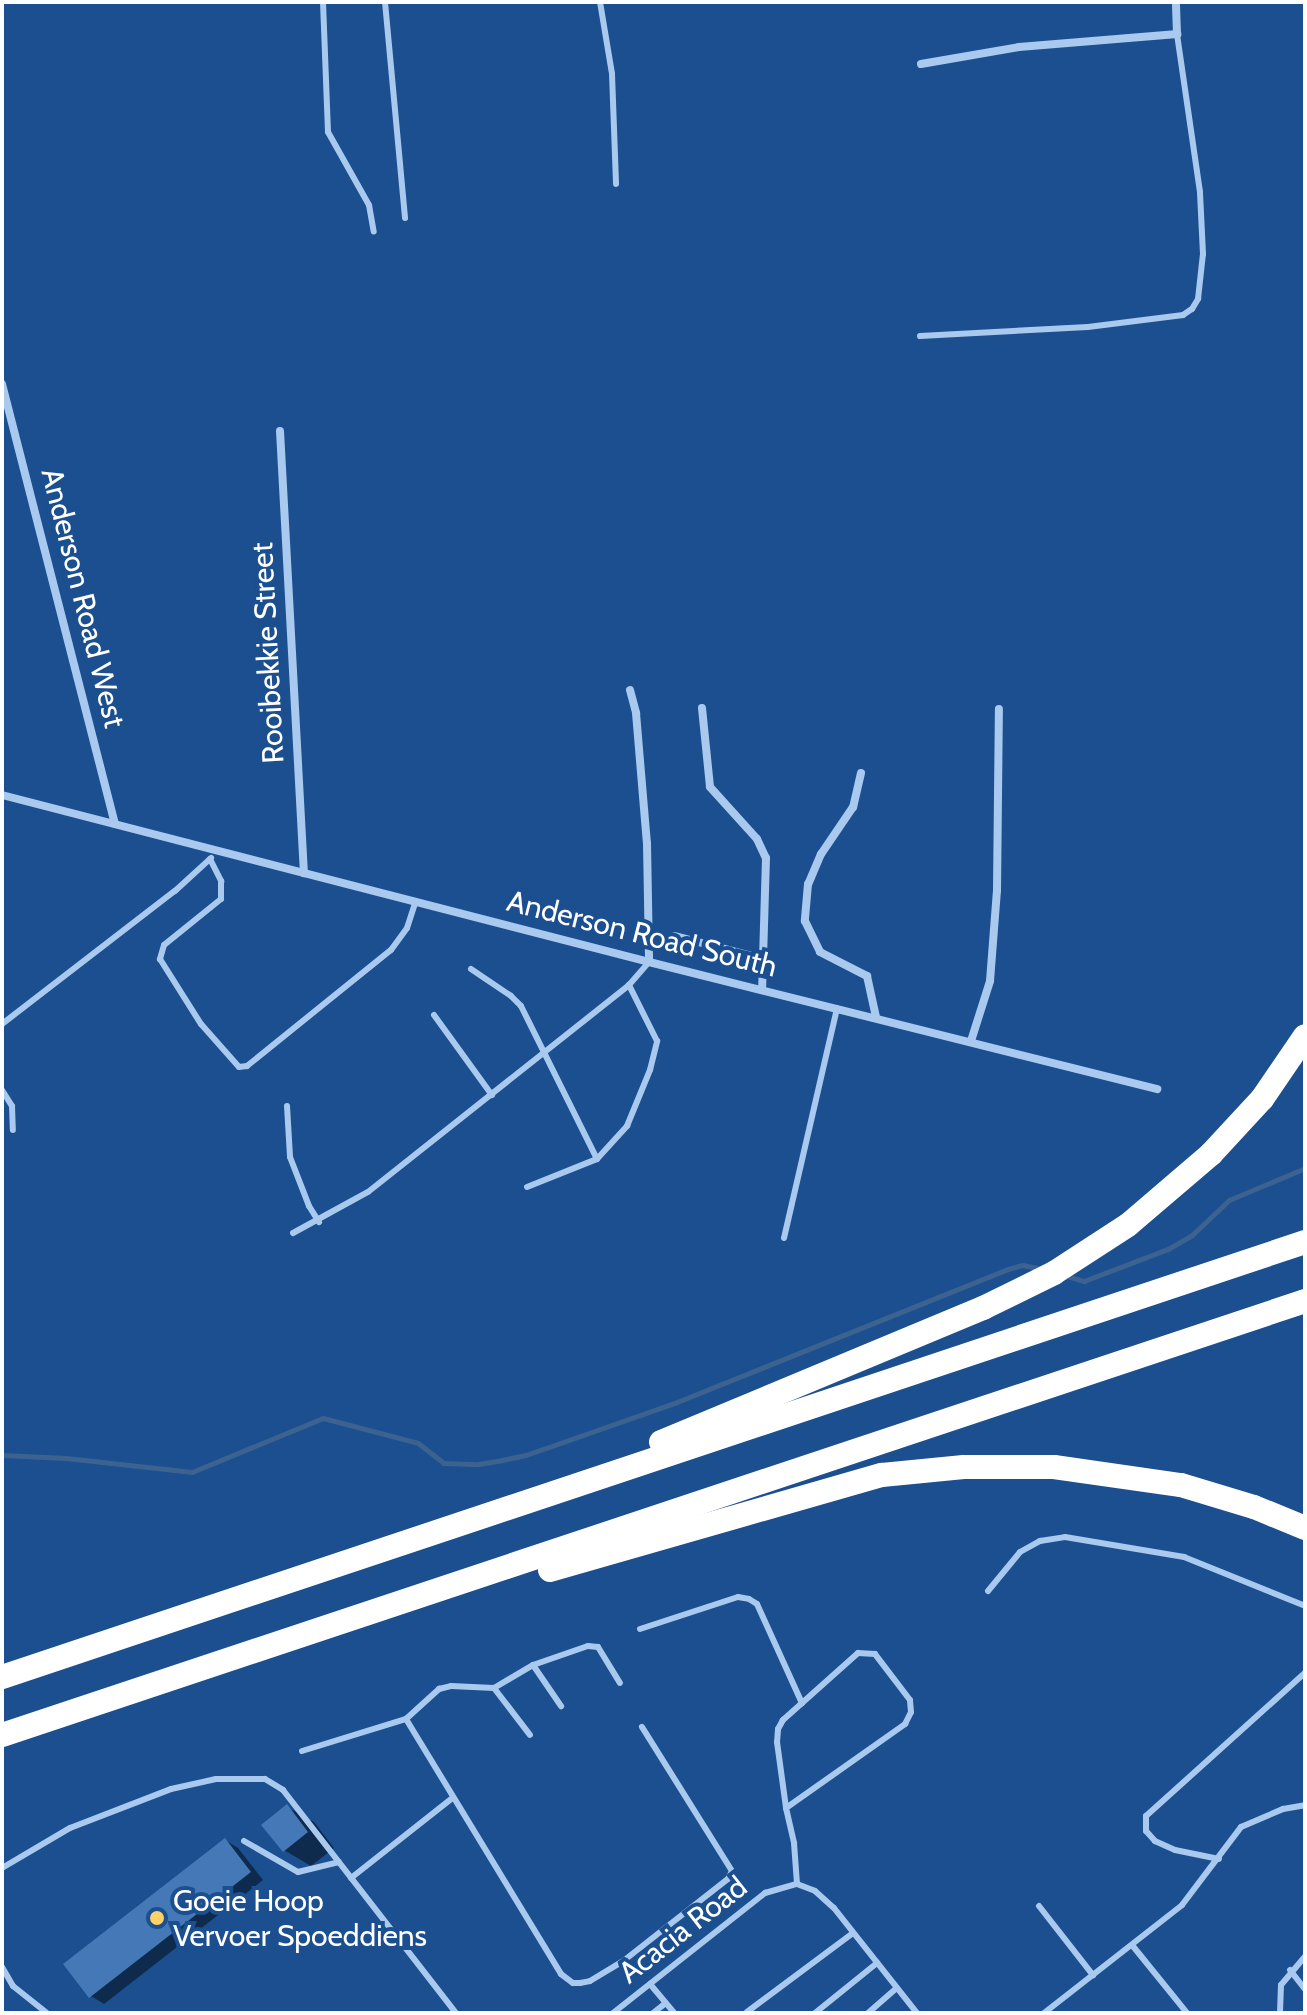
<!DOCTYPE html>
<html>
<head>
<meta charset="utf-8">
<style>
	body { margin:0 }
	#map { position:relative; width:1307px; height:2015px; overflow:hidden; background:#1b4f8f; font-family:Cabin,sans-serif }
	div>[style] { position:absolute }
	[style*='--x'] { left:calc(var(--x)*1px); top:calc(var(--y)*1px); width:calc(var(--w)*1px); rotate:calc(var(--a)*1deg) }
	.shadow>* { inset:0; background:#0007 }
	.stream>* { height:5px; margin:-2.5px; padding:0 2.5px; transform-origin:2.5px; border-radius:2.5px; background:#3c6290 }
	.building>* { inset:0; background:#4478b7 }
	.service>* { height:6px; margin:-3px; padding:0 3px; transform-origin:3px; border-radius:3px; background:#a9c9ee }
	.minor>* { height:8px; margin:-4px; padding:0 4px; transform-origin:4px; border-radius:4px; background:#a9c9ee }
	.motorway>* { height:24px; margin:-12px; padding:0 12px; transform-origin:12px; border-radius:12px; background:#fff }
	.dots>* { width:22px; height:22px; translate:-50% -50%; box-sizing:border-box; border:4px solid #1b4f8f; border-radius:50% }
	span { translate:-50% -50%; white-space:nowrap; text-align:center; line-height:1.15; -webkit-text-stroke:8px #1b4f8f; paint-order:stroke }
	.street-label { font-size:30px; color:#fff }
	.poi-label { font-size:30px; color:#fff }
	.left { translate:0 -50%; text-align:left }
	.frame { position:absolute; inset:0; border:4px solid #fff; pointer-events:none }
</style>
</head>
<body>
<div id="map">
	<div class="shadow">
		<i style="clip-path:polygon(287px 1807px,314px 1822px,334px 1848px,311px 1866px,284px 1850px)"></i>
		<i style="clip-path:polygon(225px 1840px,238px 1848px,263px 1880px,104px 2004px,91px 1996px)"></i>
	</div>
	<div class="stream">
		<i style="--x:1070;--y:1277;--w:15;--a:16"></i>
		<i style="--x:1084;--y:1281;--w:90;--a:-20.9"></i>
		<i style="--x:1168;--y:1249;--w:28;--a:-30"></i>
		<i style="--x:1192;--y:1235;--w:51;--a:-43.4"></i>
		<i style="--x:1229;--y:1200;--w:82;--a:-22.8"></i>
		<i style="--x:2;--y:1455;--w:64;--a:2.7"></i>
		<i style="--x:66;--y:1458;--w:127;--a:6.3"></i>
		<i style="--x:192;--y:1472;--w:142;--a:-22.4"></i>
		<i style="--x:323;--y:1418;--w:98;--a:14.7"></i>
		<i style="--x:418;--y:1443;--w:33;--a:38"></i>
		<i style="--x:444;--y:1463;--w:34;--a:2"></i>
		<i style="--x:478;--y:1464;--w:24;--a:-9"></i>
		<i style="--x:502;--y:1460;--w:25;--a:-12"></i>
		<i style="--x:526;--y:1455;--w:160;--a:-19.3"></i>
		<i style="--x:677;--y:1402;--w:357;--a:-21.9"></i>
		<i style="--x:1008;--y:1269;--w:15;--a:-16"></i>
		<i style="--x:1022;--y:1265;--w:16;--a:11"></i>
	</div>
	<div class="building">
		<i style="clip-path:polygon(287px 1804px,308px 1832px,283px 1852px,261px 1825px)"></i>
		<i style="clip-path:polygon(225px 1838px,251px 1872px,89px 1998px,63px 1964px)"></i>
	</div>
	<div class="service">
		<i style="--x:323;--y:2;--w:130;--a:87.8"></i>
		<i style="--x:328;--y:132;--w:84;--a:60.7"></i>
		<i style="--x:369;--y:205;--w:27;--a:80"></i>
		<i style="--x:385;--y:2;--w:217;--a:84.7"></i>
		<i style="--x:600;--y:2;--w:73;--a:80.5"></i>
		<i style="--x:612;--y:74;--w:110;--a:87.9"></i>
		<i style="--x:920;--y:336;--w:168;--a:-3.1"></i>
		<i style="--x:1088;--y:327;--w:96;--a:-7.2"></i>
		<i style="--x:1183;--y:315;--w:11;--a:-34"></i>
		<i style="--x:1192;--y:309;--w:12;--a:-59"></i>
		<i style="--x:1198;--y:299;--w:45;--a:-83.7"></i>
		<i style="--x:1203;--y:254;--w:62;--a:-92.8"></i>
		<i style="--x:1200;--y:192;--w:160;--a:-98.3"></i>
		<i style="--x:210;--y:859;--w:25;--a:63"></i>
		<i style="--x:221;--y:881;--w:18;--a:90"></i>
		<i style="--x:221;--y:899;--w:73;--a:141.1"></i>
		<i style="--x:164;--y:945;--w:15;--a:106"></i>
		<i style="--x:160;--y:959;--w:77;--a:57.8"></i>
		<i style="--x:201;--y:1024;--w:57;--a:48.5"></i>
		<i style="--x:239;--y:1067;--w:8;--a:-7"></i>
		<i style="--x:247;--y:1066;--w:185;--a:-38.9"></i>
		<i style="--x:391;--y:950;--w:27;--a:-54"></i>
		<i style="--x:407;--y:928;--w:28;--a:-72"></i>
		<i style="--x:471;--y:969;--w:48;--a:34"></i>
		<i style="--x:511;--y:996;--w:14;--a:45"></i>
		<i style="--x:521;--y:1006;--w:171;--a:63.6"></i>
		<i style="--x:434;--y:1015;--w:99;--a:54.1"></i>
		<i style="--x:2;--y:1024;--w:218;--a:-37.6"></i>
		<i style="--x:175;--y:891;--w:49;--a:-42.5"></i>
		<i style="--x:2;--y:1090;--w:19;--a:58"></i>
		<i style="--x:12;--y:1106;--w:24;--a:88"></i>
		<i style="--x:287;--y:1106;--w:51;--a:86.6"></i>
		<i style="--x:290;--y:1157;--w:53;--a:68.8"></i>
		<i style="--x:309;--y:1206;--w:19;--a:58"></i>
		<i style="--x:527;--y:1187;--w:75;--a:-21.8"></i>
		<i style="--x:597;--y:1159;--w:45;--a:-47.7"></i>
		<i style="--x:627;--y:1126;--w:61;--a:-67.7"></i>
		<i style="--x:650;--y:1070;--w:30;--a:-76"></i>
		<i style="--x:657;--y:1041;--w:63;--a:-116.6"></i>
		<i style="--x:293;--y:1233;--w:85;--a:-28.7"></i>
		<i style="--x:368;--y:1192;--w:333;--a:-38.4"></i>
		<i style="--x:629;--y:985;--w:30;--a:-49"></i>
		<i style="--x:784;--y:1238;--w:236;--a:-77"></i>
		<i style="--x:988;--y:1591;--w:50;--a:-50.6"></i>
		<i style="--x:1020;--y:1552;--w:23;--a:-29"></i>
		<i style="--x:1040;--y:1541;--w:25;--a:-9"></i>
		<i style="--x:1065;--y:1537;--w:121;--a:9.5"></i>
		<i style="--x:1184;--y:1557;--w:131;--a:22"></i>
		<i style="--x:640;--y:1629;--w:103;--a:-18.1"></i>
		<i style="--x:738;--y:1597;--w:11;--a:10"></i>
		<i style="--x:749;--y:1599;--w:9;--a:32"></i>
		<i style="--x:757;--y:1604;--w:109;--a:65.6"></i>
		<i style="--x:533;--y:1665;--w:50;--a:55.7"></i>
		<i style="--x:494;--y:1688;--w:59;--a:52.5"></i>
		<i style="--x:406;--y:1719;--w:298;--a:58.7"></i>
		<i style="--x:561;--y:1974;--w:15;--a:37"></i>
		<i style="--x:573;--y:1983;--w:7;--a:0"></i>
		<i style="--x:580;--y:1983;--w:10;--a:-11"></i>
		<i style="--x:590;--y:1981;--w:37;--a:-31"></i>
		<i style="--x:622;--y:1962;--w:135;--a:-38.1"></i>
		<i style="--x:728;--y:1879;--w:9;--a:-63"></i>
		<i style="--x:732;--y:1871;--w:170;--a:-122"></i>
		<i style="--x:302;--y:1751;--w:109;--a:-17.1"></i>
		<i style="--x:406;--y:1719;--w:45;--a:-42.3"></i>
		<i style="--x:439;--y:1689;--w:12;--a:-14"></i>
		<i style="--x:451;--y:1686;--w:43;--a:2.7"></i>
		<i style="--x:494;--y:1688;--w:45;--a:-30.5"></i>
		<i style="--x:533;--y:1665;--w:58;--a:-19.1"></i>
		<i style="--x:588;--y:1646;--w:10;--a:6"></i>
		<i style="--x:598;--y:1647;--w:42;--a:58.6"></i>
		<i style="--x:786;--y:1808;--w:146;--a:-35.2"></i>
		<i style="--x:905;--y:1724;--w:13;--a:-63"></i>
		<i style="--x:911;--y:1712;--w:12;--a:-95"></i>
		<i style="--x:910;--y:1700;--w:58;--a:-127.3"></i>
		<i style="--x:875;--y:1654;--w:17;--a:-177"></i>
		<i style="--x:858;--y:1653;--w:101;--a:138.2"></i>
		<i style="--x:783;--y:1720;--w:10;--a:119"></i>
		<i style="--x:778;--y:1729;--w:13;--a:94"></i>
		<i style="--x:777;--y:1742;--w:67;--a:82.2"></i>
		<i style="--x:786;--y:1808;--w:36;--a:77"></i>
		<i style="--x:794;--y:1843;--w:41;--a:85.8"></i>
		<i style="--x:244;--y:1841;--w:62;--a:29.9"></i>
		<i style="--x:298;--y:1872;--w:42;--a:-13.7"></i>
		<i style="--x:1219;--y:1859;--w:45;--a:-168.4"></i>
		<i style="--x:1175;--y:1850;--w:22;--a:-156"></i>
		<i style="--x:1155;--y:1841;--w:13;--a:-132"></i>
		<i style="--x:1146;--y:1831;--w:15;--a:-90"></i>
		<i style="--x:1146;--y:1816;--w:214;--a:-42"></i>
		<i style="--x:2;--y:1868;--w:79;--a:-30.5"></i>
		<i style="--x:70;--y:1828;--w:108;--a:-21.1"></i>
		<i style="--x:171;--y:1789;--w:46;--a:-12.5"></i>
		<i style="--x:216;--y:1779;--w:49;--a:0"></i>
		<i style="--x:265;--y:1779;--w:21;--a:31"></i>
		<i style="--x:283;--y:1790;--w:282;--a:52.2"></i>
		<i style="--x:351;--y:1878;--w:127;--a:-38.3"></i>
		<i style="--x:1039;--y:1906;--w:88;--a:52"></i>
		<i style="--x:1132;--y:1945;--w:87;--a:51"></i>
		<i style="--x:2;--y:1967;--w:22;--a:60"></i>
		<i style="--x:13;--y:1986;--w:43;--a:38.5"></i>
		<i style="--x:1290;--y:1970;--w:24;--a:52"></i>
		<i style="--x:650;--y:1984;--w:38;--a:50"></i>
		<i style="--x:747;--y:2012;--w:132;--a:-36.7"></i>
		<i style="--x:613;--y:2013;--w:194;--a:-38.3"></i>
		<i style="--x:765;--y:1893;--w:33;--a:-16"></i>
		<i style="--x:797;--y:1884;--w:19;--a:21"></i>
		<i style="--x:815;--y:1891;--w:25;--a:42"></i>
		<i style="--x:834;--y:1908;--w:134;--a:51.7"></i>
		<i style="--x:653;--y:2013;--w:16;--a:-38"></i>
		<i style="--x:815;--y:2013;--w:80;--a:-38.9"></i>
		<i style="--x:868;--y:2013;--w:38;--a:-41"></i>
		<i style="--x:1044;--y:2013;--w:175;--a:-38"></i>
		<i style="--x:1182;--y:1905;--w:98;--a:-52.9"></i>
		<i style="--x:1241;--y:1827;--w:46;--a:-23.2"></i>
		<i style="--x:1283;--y:1809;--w:22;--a:-10"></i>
		<i style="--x:1280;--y:2013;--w:28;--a:-88"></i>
		<i style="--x:1281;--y:1985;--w:38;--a:-50"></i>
	</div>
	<div class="minor">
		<i style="--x:921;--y:64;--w:99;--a:-9.8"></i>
		<i style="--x:1019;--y:47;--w:159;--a:-4.7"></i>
		<i style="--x:1177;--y:34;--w:32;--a:-92"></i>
		<i style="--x:2;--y:384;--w:454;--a:75.6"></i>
		<i style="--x:280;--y:431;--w:443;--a:86.9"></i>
		<i style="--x:630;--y:690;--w:24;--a:75"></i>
		<i style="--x:636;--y:713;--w:130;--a:85.2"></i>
		<i style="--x:647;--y:843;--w:119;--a:89"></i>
		<i style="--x:702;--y:708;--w:79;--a:84.2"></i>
		<i style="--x:710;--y:787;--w:70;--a:47.9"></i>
		<i style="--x:757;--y:839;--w:21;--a:65"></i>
		<i style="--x:766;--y:858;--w:131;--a:91.7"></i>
		<i style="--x:861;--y:773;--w:35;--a:103"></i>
		<i style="--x:853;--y:807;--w:57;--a:124.2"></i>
		<i style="--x:821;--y:854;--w:33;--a:113"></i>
		<i style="--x:808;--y:884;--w:37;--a:95"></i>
		<i style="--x:805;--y:921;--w:34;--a:64"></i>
		<i style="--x:820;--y:952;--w:53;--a:27.1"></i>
		<i style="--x:867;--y:976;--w:42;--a:77.6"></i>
		<i style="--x:2;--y:795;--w:668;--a:14.47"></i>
		<i style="--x:649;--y:962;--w:524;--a:14.04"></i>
		<i style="--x:675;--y:936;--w:92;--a:14.5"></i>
		<i style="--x:971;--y:1041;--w:63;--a:-72.4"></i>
		<i style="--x:990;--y:981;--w:90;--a:-85.6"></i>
		<i style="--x:997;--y:891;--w:182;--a:-89.4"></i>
	</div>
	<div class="motorway">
		<i style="--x:661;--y:1442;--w:349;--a:-22.6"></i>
		<i style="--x:983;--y:1308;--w:79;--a:-26.2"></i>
		<i style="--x:1054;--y:1273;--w:88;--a:-33"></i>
		<i style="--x:1128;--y:1225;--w:109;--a:-40.5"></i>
		<i style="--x:1211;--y:1154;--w:75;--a:-47.2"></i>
		<i style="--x:1262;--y:1099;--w:76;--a:-55.7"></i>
		<i style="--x:550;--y:1570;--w:345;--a:-16"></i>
		<i style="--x:882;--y:1475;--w:82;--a:-5.6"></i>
		<i style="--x:964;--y:1467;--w:90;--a:0"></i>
		<i style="--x:1054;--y:1467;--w:128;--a:8.1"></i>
		<i style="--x:1181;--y:1485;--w:76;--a:16.8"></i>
		<i style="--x:1254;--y:1507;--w:55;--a:22.4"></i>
		<i style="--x:2;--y:1677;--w:1374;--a:-18.46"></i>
		<i style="--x:2;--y:1735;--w:1373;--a:-18.42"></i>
	</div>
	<div class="dots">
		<i style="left:157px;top:1918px;background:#ffd166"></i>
	</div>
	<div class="street-label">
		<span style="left:83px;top:598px;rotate:76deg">Anderson Road West</span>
		<span style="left:268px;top:653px;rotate:-93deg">Rooibekkie Street</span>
		<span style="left:642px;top:934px;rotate:14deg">Anderson Road South</span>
		<span style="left:683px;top:1930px;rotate:-38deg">Acacia Road</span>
	</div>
	<div class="poi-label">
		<span class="left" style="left:173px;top:1918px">Goeie Hoop<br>Vervoer Spoeddiens</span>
	</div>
	<div class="frame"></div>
</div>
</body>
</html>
